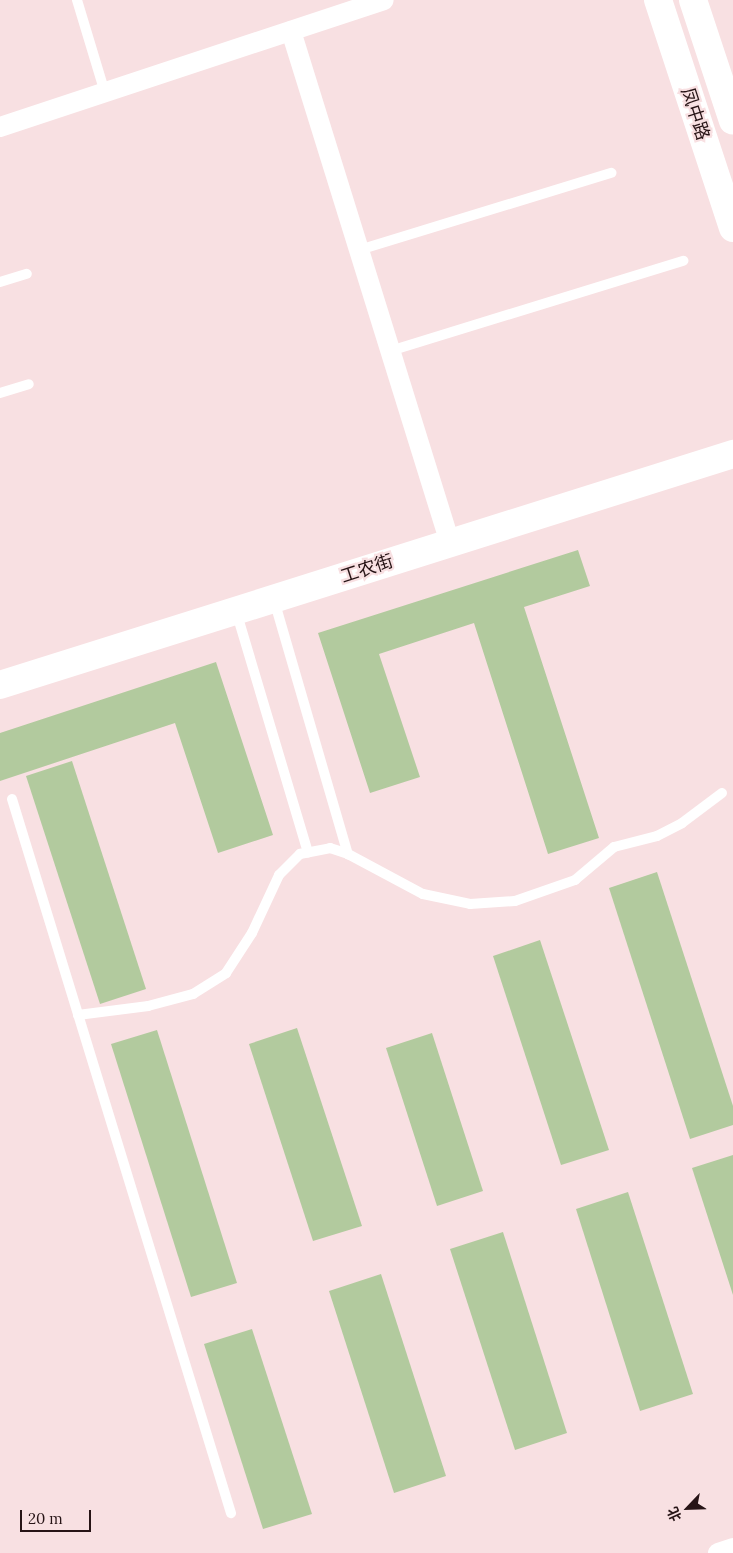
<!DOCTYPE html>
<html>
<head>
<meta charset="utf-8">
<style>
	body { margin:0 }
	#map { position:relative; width:733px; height:1553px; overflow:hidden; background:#f8e0e2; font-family:Lora,"Noto Sans SC",serif }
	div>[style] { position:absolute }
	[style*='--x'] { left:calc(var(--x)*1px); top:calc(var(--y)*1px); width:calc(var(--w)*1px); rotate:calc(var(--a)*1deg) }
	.building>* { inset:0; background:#b2ca9e }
	.lane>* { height:10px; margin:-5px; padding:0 5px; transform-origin:5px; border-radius:5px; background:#fff }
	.street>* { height:20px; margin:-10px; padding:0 10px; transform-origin:10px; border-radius:10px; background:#fff }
	.secondary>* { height:28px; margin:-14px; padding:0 14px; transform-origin:14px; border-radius:14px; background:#fff }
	span { translate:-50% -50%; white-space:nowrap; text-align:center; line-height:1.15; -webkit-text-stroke:4.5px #f8e0e2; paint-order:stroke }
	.street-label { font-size:18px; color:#271416 }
	.north { position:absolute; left:663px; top:1483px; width:50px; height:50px; -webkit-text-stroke:4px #f8e0e2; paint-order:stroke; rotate:246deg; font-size:14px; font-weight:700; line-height:20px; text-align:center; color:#271416 }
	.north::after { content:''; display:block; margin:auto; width:18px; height:22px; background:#271416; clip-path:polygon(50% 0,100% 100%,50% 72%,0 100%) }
	.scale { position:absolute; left:20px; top:1510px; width:71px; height:22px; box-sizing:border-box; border:2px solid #271416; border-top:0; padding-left:6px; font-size:15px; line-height:18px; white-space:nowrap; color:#271416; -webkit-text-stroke:4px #f8e0e2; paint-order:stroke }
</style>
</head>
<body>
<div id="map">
	<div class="building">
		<i style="clip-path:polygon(578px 550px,590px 586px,524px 607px,599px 838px,548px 854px,474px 623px,379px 654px,420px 777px,370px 793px,318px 633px)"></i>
		<i style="clip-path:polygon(216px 662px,273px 835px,218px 853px,175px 723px,0 781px,0 733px)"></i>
		<i style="clip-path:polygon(72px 761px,146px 989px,100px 1004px,26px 776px)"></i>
		<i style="clip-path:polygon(657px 872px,733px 1106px,733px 1125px,690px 1139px,609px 888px)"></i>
		<i style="clip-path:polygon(540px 940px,609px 1150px,561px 1165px,493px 956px)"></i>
		<i style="clip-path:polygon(297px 1028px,362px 1226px,313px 1241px,249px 1044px)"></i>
		<i style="clip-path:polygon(157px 1030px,237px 1283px,191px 1297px,111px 1044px)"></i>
		<i style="clip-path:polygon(432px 1033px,483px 1191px,437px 1206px,386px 1048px)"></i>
		<i style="clip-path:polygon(733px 1155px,733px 1295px,692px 1168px)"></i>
		<i style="clip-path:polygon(628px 1192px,693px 1394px,640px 1411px,576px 1209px)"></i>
		<i style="clip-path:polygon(503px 1232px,567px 1433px,515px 1450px,450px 1249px)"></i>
		<i style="clip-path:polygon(381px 1274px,446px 1476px,394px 1493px,329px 1291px)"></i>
		<i style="clip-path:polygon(252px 1329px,312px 1514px,263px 1529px,204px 1344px)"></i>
	</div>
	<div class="lane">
		<i style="--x:77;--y:0;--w:97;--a:73.2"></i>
		<i style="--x:359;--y:250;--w:264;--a:-17"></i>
		<i style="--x:0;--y:282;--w:28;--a:-17"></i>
		<i style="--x:390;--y:351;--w:307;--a:-17.1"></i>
		<i style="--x:0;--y:393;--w:30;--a:-17"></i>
		<i style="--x:274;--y:600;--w:265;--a:73.8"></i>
		<i style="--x:236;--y:611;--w:252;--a:73.4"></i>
		<i style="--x:12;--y:799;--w:747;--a:72.95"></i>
		<i style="--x:78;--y:1015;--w:71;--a:-7.3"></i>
		<i style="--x:148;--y:1006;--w:47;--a:-14.9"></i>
		<i style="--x:193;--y:994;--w:39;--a:-32"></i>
		<i style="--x:226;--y:973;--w:48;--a:-57"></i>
		<i style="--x:252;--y:933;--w:64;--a:-65"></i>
		<i style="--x:279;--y:875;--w:30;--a:-45"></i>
		<i style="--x:300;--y:854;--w:31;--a:-11"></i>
		<i style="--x:330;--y:848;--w:19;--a:18"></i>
		<i style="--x:348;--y:854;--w:85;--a:28.1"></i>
		<i style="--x:423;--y:894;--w:48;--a:12"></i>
		<i style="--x:470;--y:904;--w:45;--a:-3.8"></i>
		<i style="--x:515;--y:901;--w:64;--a:-19.3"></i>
		<i style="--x:575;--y:880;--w:51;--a:-40.2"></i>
		<i style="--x:614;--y:847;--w:44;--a:-14.3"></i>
		<i style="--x:657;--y:836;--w:28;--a:-27"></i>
		<i style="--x:682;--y:823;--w:50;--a:-36.9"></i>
	</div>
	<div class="street">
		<i style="--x:291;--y:31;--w:536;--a:72.75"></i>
		<i style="--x:0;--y:127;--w:404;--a:-18.3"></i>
		<i style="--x:718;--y:1553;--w:16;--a:-18"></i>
	</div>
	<div class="secondary">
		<i style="--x:658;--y:0;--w:240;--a:71.8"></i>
		<i style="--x:693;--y:0;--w:127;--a:71.7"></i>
		<i style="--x:0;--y:685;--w:769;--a:-17.49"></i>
	</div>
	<div class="street-label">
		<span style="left:695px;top:114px;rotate:72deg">凤中路</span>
		<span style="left:367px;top:569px;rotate:-18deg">工农街</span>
	</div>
	<div class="north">北</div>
	<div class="scale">20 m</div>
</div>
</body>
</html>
